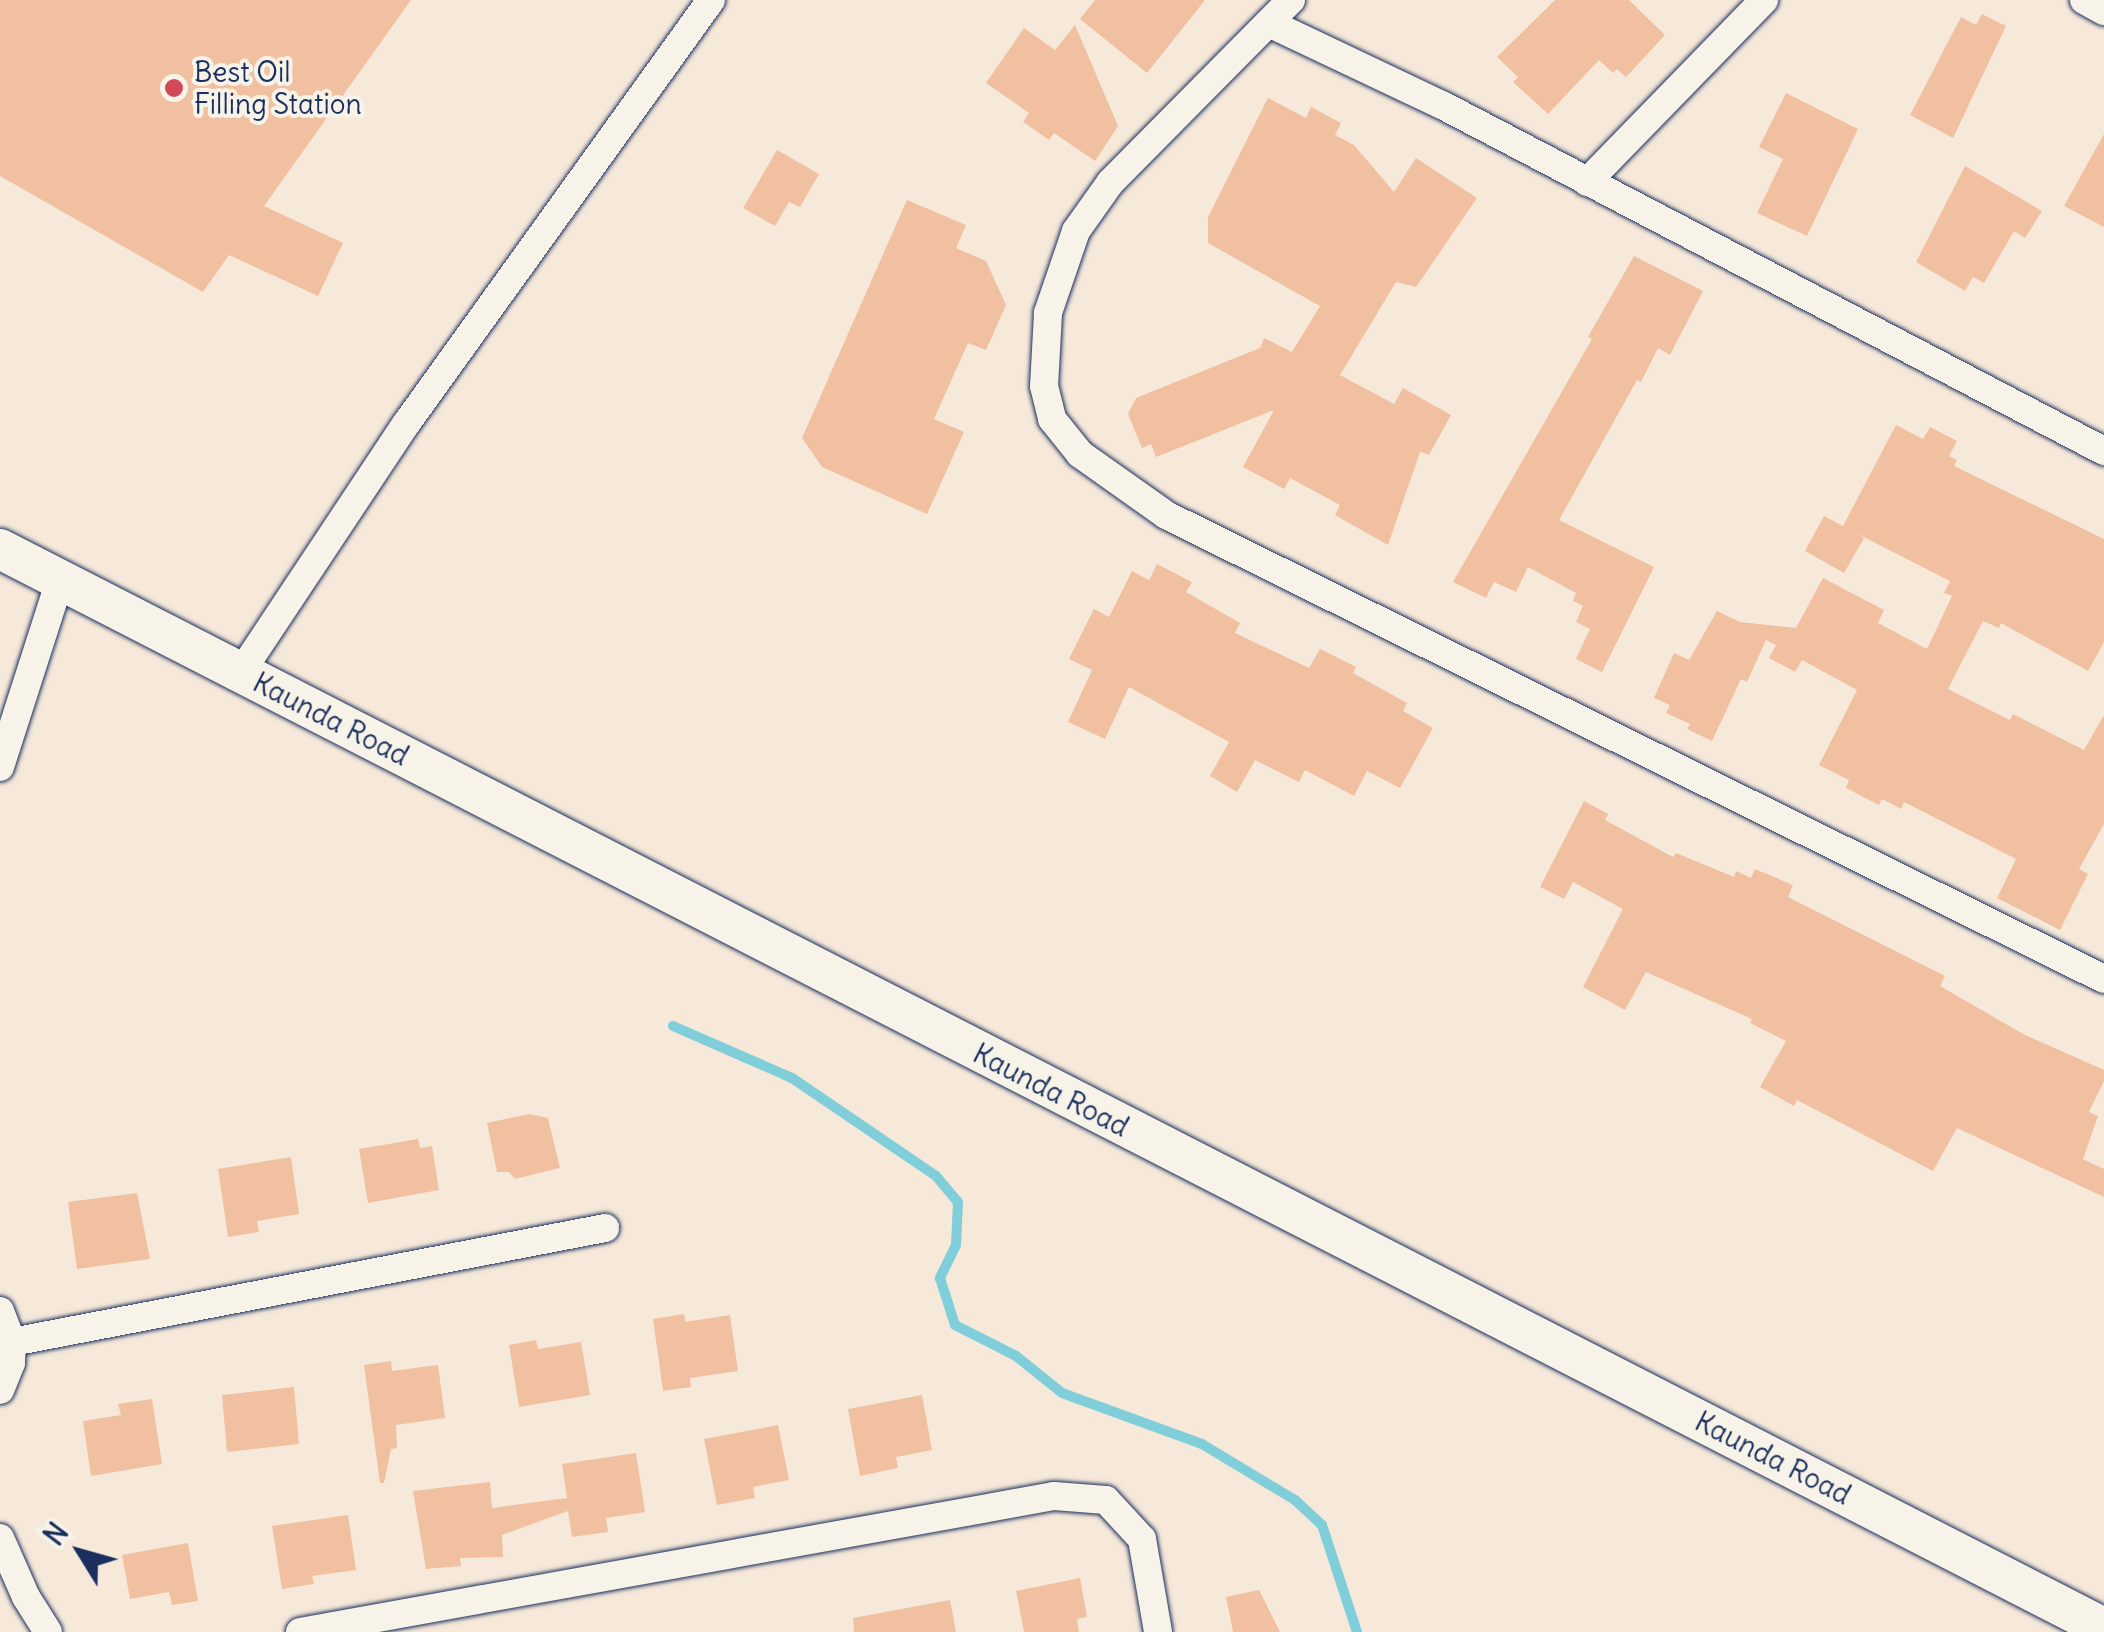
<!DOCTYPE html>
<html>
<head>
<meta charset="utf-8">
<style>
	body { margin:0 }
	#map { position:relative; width:2104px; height:1632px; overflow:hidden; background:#f6e9da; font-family:Delius,sans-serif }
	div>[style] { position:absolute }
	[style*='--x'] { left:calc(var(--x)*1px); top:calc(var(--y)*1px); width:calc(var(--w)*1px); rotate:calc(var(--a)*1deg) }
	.stream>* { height:10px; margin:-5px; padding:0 5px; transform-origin:5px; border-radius:5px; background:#7fceda }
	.building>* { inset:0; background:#f0c0a0 }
	.roads { filter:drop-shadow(0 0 2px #1b2f5e) drop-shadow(0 0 2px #1b2f5e) }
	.street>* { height:28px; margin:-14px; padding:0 14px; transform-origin:14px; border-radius:14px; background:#f7f3e8 }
	.secondary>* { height:40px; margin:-20px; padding:0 20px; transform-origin:20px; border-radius:20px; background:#f7f3e8 }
	.dots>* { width:28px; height:28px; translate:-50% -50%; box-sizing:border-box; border:5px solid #f7f3e8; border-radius:50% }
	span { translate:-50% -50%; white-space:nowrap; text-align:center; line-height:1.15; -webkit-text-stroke:8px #f7f3e8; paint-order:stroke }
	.poi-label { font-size:28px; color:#1b2f5e }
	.left { translate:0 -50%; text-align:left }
	.street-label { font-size:28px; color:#1b2f5e }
	.north { position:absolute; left:30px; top:1502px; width:100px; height:100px; -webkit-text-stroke:8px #f7f3e8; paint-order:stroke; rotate:307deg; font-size:28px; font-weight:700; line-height:40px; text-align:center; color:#1b2f5e }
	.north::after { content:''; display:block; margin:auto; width:35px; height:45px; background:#1b2f5e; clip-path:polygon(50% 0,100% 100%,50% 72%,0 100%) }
</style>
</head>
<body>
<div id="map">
	<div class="stream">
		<i style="--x:673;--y:1026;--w:130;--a:23.6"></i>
		<i style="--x:792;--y:1078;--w:174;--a:34.2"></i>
		<i style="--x:936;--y:1176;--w:34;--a:50"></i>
		<i style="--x:958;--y:1202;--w:43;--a:92.7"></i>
		<i style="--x:956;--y:1245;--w:37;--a:116"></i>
		<i style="--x:940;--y:1278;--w:49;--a:72.3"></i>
		<i style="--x:955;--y:1325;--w:68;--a:26.9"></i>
		<i style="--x:1016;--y:1356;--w:59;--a:38.8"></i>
		<i style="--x:1062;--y:1393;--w:149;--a:20"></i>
		<i style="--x:1202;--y:1444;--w:109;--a:31.1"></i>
		<i style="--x:1295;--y:1500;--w:37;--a:43"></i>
		<i style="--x:1322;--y:1525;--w:113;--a:71.9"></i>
	</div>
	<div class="building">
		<i style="clip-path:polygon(0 0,411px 0,264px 206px,343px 243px,318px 296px,229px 255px,203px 292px,0 176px)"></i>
		<i style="clip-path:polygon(1095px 0,1205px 0,1147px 73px,1080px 19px)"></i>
		<i style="clip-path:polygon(1555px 0,1629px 0,1665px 35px,1626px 77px,1617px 69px,1613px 73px,1599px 60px,1548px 114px,1513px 82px,1518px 77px,1497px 57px)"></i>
		<i style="clip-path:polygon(1982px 14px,2006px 26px,1953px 138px,1910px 115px,1961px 17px,1976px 25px)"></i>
		<i style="clip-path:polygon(1075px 25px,1118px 126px,1095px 161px,1054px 133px,1049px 140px,1023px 122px,1029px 113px,986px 83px,1024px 28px,1055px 50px)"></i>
		<i style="clip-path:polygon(1786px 93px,1858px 129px,1807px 236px,1757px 213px,1783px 159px,1759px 147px)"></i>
		<i style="clip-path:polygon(1268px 98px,1306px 118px,1311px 107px,1341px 123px,1335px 135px,1354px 145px,1394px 192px,1416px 158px,1477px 198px,1416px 287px,1396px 282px,1340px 375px,1394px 404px,1403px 388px,1451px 415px,1429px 455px,1420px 452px,1388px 545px,1335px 515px,1340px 505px,1290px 478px,1284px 489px,1243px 467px,1274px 410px,1156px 457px,1151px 444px,1142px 448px,1128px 414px,1136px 398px,1260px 348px,1264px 338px,1292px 352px,1320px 306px,1208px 243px,1208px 217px)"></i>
		<i style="clip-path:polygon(2104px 134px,2104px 227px,2064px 206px)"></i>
		<i style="clip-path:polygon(777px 150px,819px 174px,800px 207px,789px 202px,775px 226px,743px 208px)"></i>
		<i style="clip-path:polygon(1965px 166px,2042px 211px,2025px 238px,2014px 231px,1984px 283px,1973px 277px,1965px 291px,1916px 262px)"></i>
		<i style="clip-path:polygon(907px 200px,966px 225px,956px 248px,986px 261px,1006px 305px,986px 350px,968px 343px,934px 419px,964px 432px,927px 514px,822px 467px,802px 438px)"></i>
		<i style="clip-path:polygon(1634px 256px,1703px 291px,1670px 355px,1658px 348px,1641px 382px,1637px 380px,1559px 520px,1654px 567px,1602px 672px,1576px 659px,1590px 629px,1576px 622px,1583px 606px,1573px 601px,1576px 593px,1528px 567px,1516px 592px,1494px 582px,1486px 598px,1453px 582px,1592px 339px,1588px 337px)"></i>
		<i style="clip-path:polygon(1896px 425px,1923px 439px,1930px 427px,1957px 441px,1949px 456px,1957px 460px,1954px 466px,2104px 539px,2104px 642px,2088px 671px,2001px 623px,1999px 628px,1983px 621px,1948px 689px,2010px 720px,2013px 714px,2084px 750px,2104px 715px,2104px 824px,2079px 869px,2088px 874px,2060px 930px,1997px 898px,2016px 859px,1904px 802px,1901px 809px,1882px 799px,1879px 805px,1846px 788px,1849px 780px,1819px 765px,1857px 690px,1802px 660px,1795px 672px,1769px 658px,1776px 645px,1766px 640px,1747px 682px,1741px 679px,1712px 741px,1687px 729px,1690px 724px,1666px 713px,1670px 705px,1654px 698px,1674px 653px,1689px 660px,1717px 611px,1740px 622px,1796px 628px,1823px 578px,1884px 610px,1878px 623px,1927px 649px,1952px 596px,1944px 593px,1950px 581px,1852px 531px,1864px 538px,1844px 573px,1805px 551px,1824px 516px,1843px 526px)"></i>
		<i style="clip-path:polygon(1157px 564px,1192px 582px,1186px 592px,1240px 623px,1235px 633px,1309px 668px,1320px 649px,1356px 667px,1353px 673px,1407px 703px,1403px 711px,1433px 728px,1400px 788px,1367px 771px,1354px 796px,1305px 770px,1299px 782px,1255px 760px,1237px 792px,1210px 776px,1229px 742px,1129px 687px,1105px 739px,1068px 722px,1092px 670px,1069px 659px,1094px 609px,1109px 617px,1132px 571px,1149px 580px)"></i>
		<i style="clip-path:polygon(1584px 801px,1608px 814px,1605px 820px,1673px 857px,1676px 853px,1734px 877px,1736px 871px,1751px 878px,1755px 869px,1793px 885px,1788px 897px,1945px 976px,1940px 986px,2025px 1035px,2104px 1070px,2104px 1081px,2089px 1112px,2098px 1116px,2083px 1159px,2104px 1169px,2104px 1197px,1957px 1128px,1933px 1171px,1797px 1100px,1794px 1106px,1760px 1087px,1786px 1041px,1750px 1023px,1752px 1019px,1646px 972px,1625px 1010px,1583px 987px,1623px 909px,1573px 882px,1564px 899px,1540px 887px)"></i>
		<i style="clip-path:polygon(529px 1114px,548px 1118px,560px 1168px,515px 1179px,509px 1172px,497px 1172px,487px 1123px)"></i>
		<i style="clip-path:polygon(418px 1139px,420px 1148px,432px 1146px,439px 1190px,368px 1203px,359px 1149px)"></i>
		<i style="clip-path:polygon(291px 1157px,299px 1214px,257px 1221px,259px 1232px,228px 1237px,218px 1169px)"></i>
		<i style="clip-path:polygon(137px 1193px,150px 1259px,77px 1269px,68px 1202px)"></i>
		<i style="clip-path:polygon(684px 1314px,685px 1322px,730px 1315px,738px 1371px,690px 1378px,691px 1387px,663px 1391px,653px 1319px)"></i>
		<i style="clip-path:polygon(536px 1340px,538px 1349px,581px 1342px,590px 1395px,519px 1407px,509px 1345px)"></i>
		<i style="clip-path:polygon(391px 1361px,392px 1371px,438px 1365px,445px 1418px,396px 1425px,397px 1448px,391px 1449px,384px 1483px,380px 1483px,364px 1365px)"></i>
		<i style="clip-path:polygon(294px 1387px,299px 1444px,227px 1452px,222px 1395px)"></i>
		<i style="clip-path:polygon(922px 1395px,932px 1450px,896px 1457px,898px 1468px,860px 1476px,848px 1409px)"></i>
		<i style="clip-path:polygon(152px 1399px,162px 1464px,91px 1476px,83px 1421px,121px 1415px,118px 1404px)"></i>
		<i style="clip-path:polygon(778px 1425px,789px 1480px,753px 1487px,755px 1498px,717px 1505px,704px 1439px)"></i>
		<i style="clip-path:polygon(636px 1453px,645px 1512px,606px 1518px,608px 1532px,572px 1537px,568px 1511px,502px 1535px,503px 1557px,460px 1558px,461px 1566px,426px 1569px,413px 1491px,490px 1482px,492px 1508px,567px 1498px,562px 1464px)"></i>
		<i style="clip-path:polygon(348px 1515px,356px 1570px,312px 1576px,314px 1584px,282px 1589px,272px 1526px)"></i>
		<i style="clip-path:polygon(188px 1543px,198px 1601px,172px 1605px,169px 1592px,130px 1599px,122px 1555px)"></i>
		<i style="clip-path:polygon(1080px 1578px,1087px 1617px,1077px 1619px,1079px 1632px,1024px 1632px,1016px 1591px)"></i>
		<i style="clip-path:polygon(1259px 1590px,1280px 1632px,1233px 1632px,1226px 1597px)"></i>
		<i style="clip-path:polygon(950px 1600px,956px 1632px,854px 1632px,853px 1618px)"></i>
	</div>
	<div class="roads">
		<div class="street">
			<i style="--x:1291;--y:0;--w:257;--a:134.7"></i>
			<i style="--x:1110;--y:183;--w:59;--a:125.3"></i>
			<i style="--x:1076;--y:231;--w:87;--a:108.9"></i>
			<i style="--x:1048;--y:313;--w:73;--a:93.1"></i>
			<i style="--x:1044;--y:386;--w:34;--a:76"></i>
			<i style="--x:1052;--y:419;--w:45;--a:51.3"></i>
			<i style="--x:1080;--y:454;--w:105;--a:35.3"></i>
			<i style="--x:1166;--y:515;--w:1046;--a:26.32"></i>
			<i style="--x:2084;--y:0;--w:23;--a:29"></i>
			<i style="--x:1271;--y:24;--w:191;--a:25.4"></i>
			<i style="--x:1444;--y:106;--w:745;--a:27.6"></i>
			<i style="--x:1587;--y:182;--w:254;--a:-45.8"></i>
			<i style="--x:241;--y:672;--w:298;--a:-56.4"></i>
			<i style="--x:406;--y:424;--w:522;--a:-54.27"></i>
			<i style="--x:0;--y:767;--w:196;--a:-72.2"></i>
			<i style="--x:0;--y:1311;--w:33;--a:69"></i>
			<i style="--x:12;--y:1342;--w:21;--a:93"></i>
			<i style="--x:11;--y:1363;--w:29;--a:112"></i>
			<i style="--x:12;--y:1342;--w:604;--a:-10.88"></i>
			<i style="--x:0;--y:1538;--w:64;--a:66.2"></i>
			<i style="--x:26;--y:1597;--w:41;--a:57.8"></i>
			<i style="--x:300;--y:1632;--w:766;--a:-10.22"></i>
			<i style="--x:1054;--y:1496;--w:52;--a:4.4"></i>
			<i style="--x:1106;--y:1500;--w:53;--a:47.3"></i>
			<i style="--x:1142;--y:1539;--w:94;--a:80.2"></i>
		</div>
		<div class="secondary">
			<i style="--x:0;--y:549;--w:2365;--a:27.15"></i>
		</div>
	</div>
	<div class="dots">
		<i style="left:174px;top:88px;background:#d1495b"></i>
	</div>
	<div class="poi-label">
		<span class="left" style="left:194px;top:88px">Best Oil<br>Filling Station</span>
	</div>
	<div class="street-label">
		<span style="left:331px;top:719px;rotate:27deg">Kaunda Road</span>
		<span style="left:1051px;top:1090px;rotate:27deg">Kaunda Road</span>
		<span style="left:1773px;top:1458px;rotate:27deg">Kaunda Road</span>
	</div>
	<div class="north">N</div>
</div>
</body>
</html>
